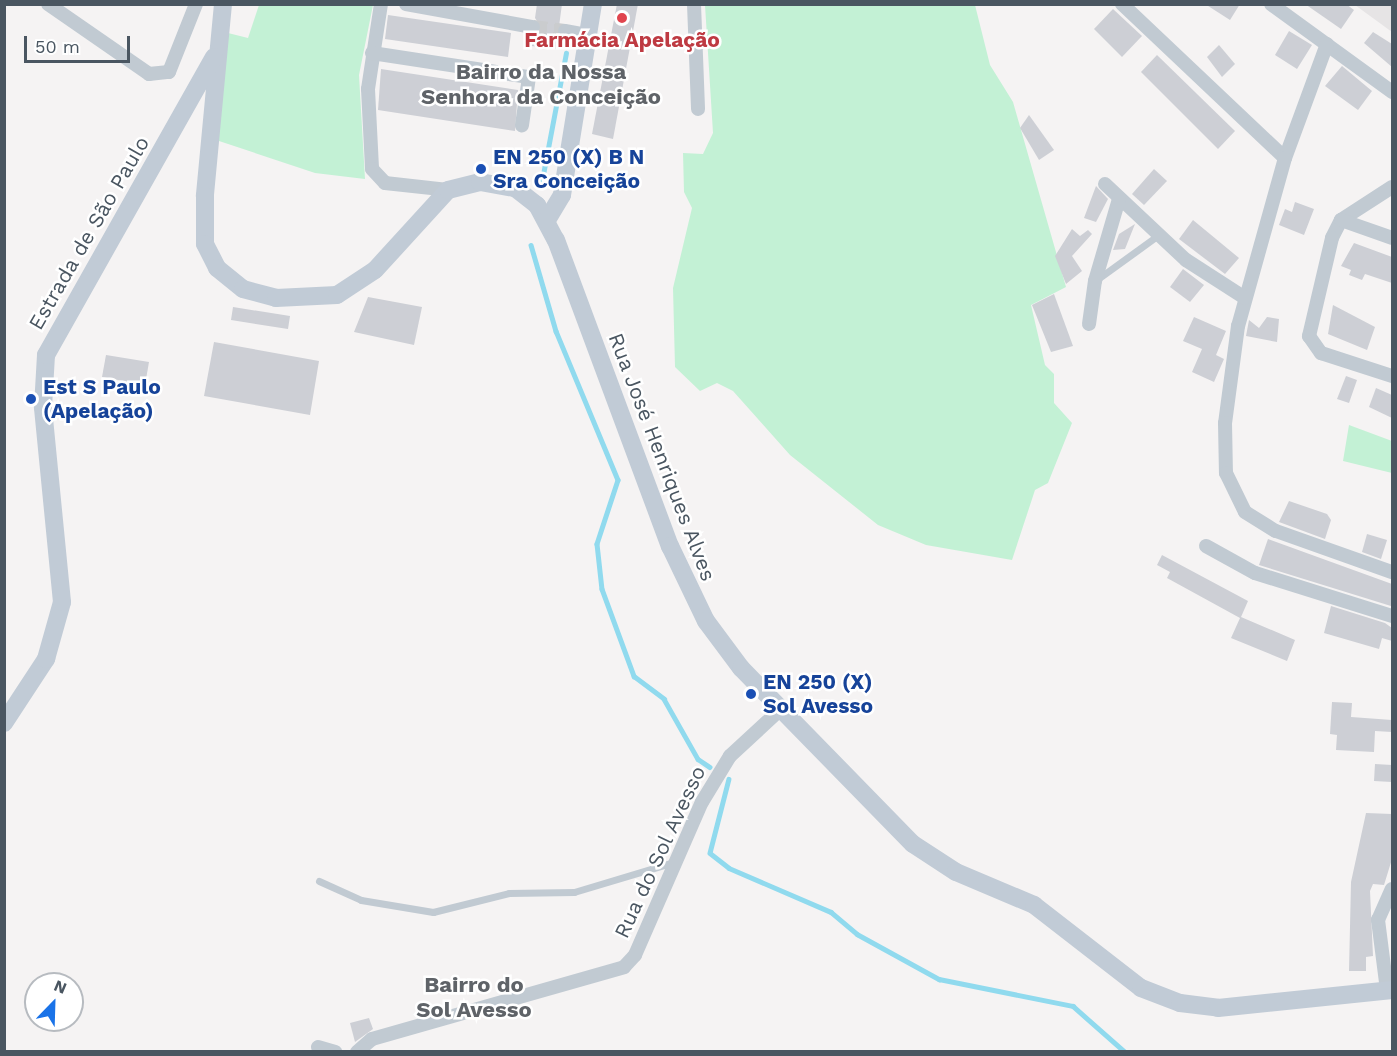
<!DOCTYPE html>
<html>
<head>
<meta charset="utf-8">
<style>
	body { margin:0 }
	#map { position:relative; width:1397px; height:1056px; overflow:hidden; background:#f5f3f3; font-family:"Work Sans",sans-serif }
	div>[style] { position:absolute }
	[style*='--x'] { left:calc(var(--x)*1px); top:calc(var(--y)*1px); width:calc(var(--w)*1px); rotate:calc(var(--a)*1deg) }
	.education>* { inset:0; background:#e6e4e5 }
	.green>* { inset:0; background:#c3f1d5 }
	.stream>* { height:4.5px; margin:-2.25px; padding:0 2.25px; transform-origin:2.25px; border-radius:2.25px; background:#90daee }
	.building>* { inset:0; background:#cdcfd5 }
	.street-tunnel>* { height:14px; margin-top:-7px; transform-origin:0; background:repeating-linear-gradient(90deg,#caccce 0 14px,transparent 0 21px) }
	.lane>* { height:7px; margin:-3.5px; padding:0 3.5px; transform-origin:3.5px; border-radius:3.5px; background:#c1cad2 }
	.street>* { height:14px; margin:-7px; padding:0 7px; transform-origin:7px; border-radius:7px; background:#c1cad2 }
	.secondary>* { height:18px; margin:-9px; padding:0 9px; transform-origin:9px; border-radius:9px; background:#c1cbd6 }
	.dots>* { width:16px; height:16px; translate:-50% -50%; box-sizing:border-box; border:3px solid #fff; border-radius:50% }
	span { translate:-50% -50%; white-space:nowrap; text-align:center; line-height:1.15; -webkit-text-stroke:5px #fff; paint-order:stroke }
	.health-label { font-size:21px; color:#be3a42; font-weight:700 }
	.transit-label { font-size:21px; color:#164399; font-weight:700 }
	.left { translate:0 -50%; text-align:left }
	.street-label { font-size:21px; color:#4a5661 }
	.neighbourhood-label { font-size:22px; color:#5f6368; font-weight:700 }
	.frame { position:absolute; inset:0; border:6px solid #4a5661; pointer-events:none }
	.north { position:absolute; left:24px; top:972px; width:60px; height:60px; box-sizing:border-box; background:#fff; border:2px solid #b7bbc0; border-radius:50%; rotate:23deg; font-size:16px; font-weight:700; line-height:24px; text-align:center; color:#4a5661 }
	.north::after { content:''; display:block; margin:auto; width:21px; height:27px; background:#1a73e8; clip-path:polygon(50% 0,100% 100%,50% 72%,0 100%) }
	.scale { position:absolute; left:24px; top:36px; width:106px; height:27px; box-sizing:border-box; border:3px solid #4a5661; border-top:0; padding-left:8px; font-size:18px; line-height:21px; white-space:nowrap; color:#4a5661; -webkit-text-stroke:4px #fff; paint-order:stroke }
</style>
</head>
<body>
<div id="map">
	<div class="education">
		<i style="clip-path:polygon(1355px 5px,1392px 5px,1392px 32px)"></i>
	</div>
	<div class="green">
		<i style="clip-path:polygon(259px 5px,373px 5px,359px 75px,365px 179px,315px 173px,216px 140px,228px 33px,248px 38px)"></i>
		<i style="clip-path:polygon(705px 5px,975px 5px,990px 65px,1013px 102px,1066px 287px,1031px 305px,1045px 365px,1054px 374px,1054px 403px,1072px 423px,1048px 483px,1035px 490px,1012px 560px,926px 545px,878px 525px,790px 455px,733px 391px,717px 383px,700px 391px,675px 367px,673px 288px,692px 208px,684px 192px,683px 153px,703px 154px,713px 133px)"></i>
		<i style="clip-path:polygon(1349px 425px,1392px 441px,1392px 473px,1343px 461px)"></i>
	</div>
	<div class="stream">
		<i style="--x:542;--y:180;--w:129;--a:-79.3"></i>
		<i style="--x:531;--y:245;--w:90;--a:73.8"></i>
		<i style="--x:556;--y:331;--w:161;--a:67.4"></i>
		<i style="--x:618;--y:480;--w:67;--a:108.2"></i>
		<i style="--x:597;--y:544;--w:45;--a:83.7"></i>
		<i style="--x:602;--y:589;--w:93;--a:69.8"></i>
		<i style="--x:634;--y:676;--w:38;--a:37"></i>
		<i style="--x:664;--y:699;--w:69;--a:60.5"></i>
		<i style="--x:698;--y:759;--w:14;--a:34"></i>
		<i style="--x:729;--y:779;--w:76;--a:104.4"></i>
		<i style="--x:710;--y:853;--w:24;--a:38"></i>
		<i style="--x:729;--y:868;--w:111;--a:23.3"></i>
		<i style="--x:831;--y:912;--w:34;--a:40"></i>
		<i style="--x:857;--y:934;--w:94;--a:28.8"></i>
		<i style="--x:939;--y:979;--w:137;--a:11.4"></i>
		<i style="--x:1073;--y:1006;--w:69;--a:41.5"></i>
	</div>
	<div class="building">
		<i style="clip-path:polygon(537px 4px,562px 4px,556px 49px,531px 46px,542px 28px,535px 18px)"></i>
		<i style="clip-path:polygon(617px 4px,638px 4px,613px 139px,592px 134px)"></i>
		<i style="clip-path:polygon(1205px 4px,1240px 4px,1230px 20px)"></i>
		<i style="clip-path:polygon(1305px 4px,1346px 4px,1354px 10px,1341px 29px)"></i>
		<i style="clip-path:polygon(1113px 9px,1142px 36px,1122px 57px,1094px 29px)"></i>
		<i style="clip-path:polygon(388px 15px,511px 33px,508px 57px,385px 39px)"></i>
		<i style="clip-path:polygon(1289px 31px,1312px 45px,1297px 69px,1275px 55px)"></i>
		<i style="clip-path:polygon(1373px 32px,1392px 44px,1392px 67px,1364px 43px)"></i>
		<i style="clip-path:polygon(1219px 45px,1235px 64px,1222px 77px,1207px 57px)"></i>
		<i style="clip-path:polygon(1157px 55px,1235px 131px,1218px 149px,1141px 72px)"></i>
		<i style="clip-path:polygon(1342px 66px,1372px 91px,1358px 110px,1325px 86px)"></i>
		<i style="clip-path:polygon(381px 69px,518px 90px,515px 131px,378px 110px)"></i>
		<i style="clip-path:polygon(1029px 115px,1054px 150px,1039px 160px,1020px 128px)"></i>
		<i style="clip-path:polygon(1154px 169px,1167px 181px,1144px 205px,1132px 194px)"></i>
		<i style="clip-path:polygon(1096px 186px,1108px 199px,1096px 222px,1084px 218px)"></i>
		<i style="clip-path:polygon(1295px 202px,1314px 209px,1304px 235px,1279px 225px,1285px 209px,1292px 212px)"></i>
		<i style="clip-path:polygon(1193px 220px,1239px 258px,1225px 274px,1179px 239px)"></i>
		<i style="clip-path:polygon(1135px 224px,1125px 249px,1113px 250px,1119px 234px)"></i>
		<i style="clip-path:polygon(1072px 229px,1080px 236px,1088px 230px,1092px 234px,1072px 256px,1082px 271px,1066px 284px,1055px 256px)"></i>
		<i style="clip-path:polygon(1354px 243px,1392px 257px,1392px 283px,1365px 274px,1362px 280px,1349px 275px,1351px 270px,1341px 266px)"></i>
		<i style="clip-path:polygon(1183px 269px,1204px 285px,1190px 302px,1170px 287px)"></i>
		<i style="clip-path:polygon(1054px 294px,1073px 346px,1051px 352px,1032px 305px)"></i>
		<i style="clip-path:polygon(368px 297px,422px 307px,414px 345px,354px 332px)"></i>
		<i style="clip-path:polygon(1333px 305px,1375px 327px,1367px 350px,1328px 334px)"></i>
		<i style="clip-path:polygon(233px 307px,290px 316px,288px 329px,231px 320px)"></i>
		<i style="clip-path:polygon(1194px 317px,1226px 331px,1216px 355px,1224px 359px,1214px 382px,1192px 372px,1202px 349px,1183px 341px)"></i>
		<i style="clip-path:polygon(1267px 317px,1279px 319px,1277px 342px,1246px 336px,1249px 320px,1259px 328px)"></i>
		<i style="clip-path:polygon(214px 342px,319px 361px,310px 415px,204px 396px)"></i>
		<i style="clip-path:polygon(106px 355px,149px 362px,145px 385px,102px 377px)"></i>
		<i style="clip-path:polygon(1346px 376px,1357px 380px,1349px 403px,1337px 399px)"></i>
		<i style="clip-path:polygon(1376px 388px,1392px 395px,1392px 418px,1369px 407px)"></i>
		<i style="clip-path:polygon(1289px 501px,1327px 514px,1331px 520px,1325px 539px,1279px 522px)"></i>
		<i style="clip-path:polygon(1367px 534px,1387px 540px,1381px 559px,1362px 552px)"></i>
		<i style="clip-path:polygon(1268px 539px,1392px 584px,1391px 606px,1259px 565px)"></i>
		<i style="clip-path:polygon(1162px 555px,1248px 601px,1241px 617px,1295px 640px,1287px 661px,1231px 638px,1240px 618px,1167px 578px,1170px 572px,1157px 565px)"></i>
		<i style="clip-path:polygon(1331px 606px,1385px 623px,1392px 628px,1392px 641px,1382px 638px,1379px 649px,1324px 633px)"></i>
		<i style="clip-path:polygon(1332px 702px,1352px 703px,1351px 717px,1392px 720px,1392px 732px,1375px 731px,1374px 752px,1336px 750px,1337px 735px,1330px 734px)"></i>
		<i style="clip-path:polygon(1375px 764px,1392px 765px,1392px 782px,1374px 781px)"></i>
		<i style="clip-path:polygon(1366px 813px,1392px 814px,1392px 859px,1384px 885px,1373px 884px,1370px 891px,1373px 956px,1366px 957px,1366px 971px,1349px 971px,1351px 882px)"></i>
		<i style="clip-path:polygon(369px 1018px,373px 1029px,355px 1042px,350px 1023px)"></i>
	</div>
	<div class="street-tunnel">
		<i style="--x:533;--y:27;--w:32;--a:7"></i>
	</div>
	<div class="lane">
		<i style="--x:1099;--y:278;--w:72;--a:-35.9"></i>
		<i style="--x:319;--y:881;--w:46;--a:24.3"></i>
		<i style="--x:361;--y:900;--w:73;--a:9.5"></i>
		<i style="--x:433;--y:912;--w:78;--a:-14"></i>
		<i style="--x:509;--y:893;--w:65;--a:-0.9"></i>
		<i style="--x:574;--y:892;--w:104;--a:-16.7"></i>
	</div>
	<div class="street">
		<i style="--x:48;--y:4;--w:123;--a:34.7"></i>
		<i style="--x:149;--y:74;--w:20;--a:-6"></i>
		<i style="--x:169;--y:72;--w:73;--a:-68.3"></i>
		<i style="--x:381;--y:4;--w:86;--a:98.7"></i>
		<i style="--x:368;--y:89;--w:80;--a:87.1"></i>
		<i style="--x:372;--y:169;--w:19;--a:47"></i>
		<i style="--x:385;--y:183;--w:63;--a:6.3"></i>
		<i style="--x:406;--y:4;--w:129;--a:10.3"></i>
		<i style="--x:694;--y:4;--w:105;--a:87.8"></i>
		<i style="--x:1122;--y:4;--w:224;--a:43.4"></i>
		<i style="--x:1271;--y:4;--w:150;--a:36"></i>
		<i style="--x:565;--y:31;--w:22;--a:10"></i>
		<i style="--x:1327;--y:44;--w:121;--a:110.2"></i>
		<i style="--x:1285;--y:158;--w:174;--a:105.6"></i>
		<i style="--x:1238;--y:326;--w:98;--a:97.6"></i>
		<i style="--x:1225;--y:423;--w:50;--a:88.9"></i>
		<i style="--x:1226;--y:473;--w:43;--a:64"></i>
		<i style="--x:1245;--y:512;--w:36;--a:32"></i>
		<i style="--x:1276;--y:531;--w:123;--a:19.5"></i>
		<i style="--x:372;--y:53;--w:159;--a:8.7"></i>
		<i style="--x:529;--y:77;--w:49;--a:98.3"></i>
		<i style="--x:1105;--y:184;--w:111;--a:43.2"></i>
		<i style="--x:1186;--y:260;--w:70;--a:32.8"></i>
		<i style="--x:1392;--y:187;--w:61;--a:147.1"></i>
		<i style="--x:1341;--y:220;--w:20;--a:117"></i>
		<i style="--x:1332;--y:238;--w:101;--a:103.2"></i>
		<i style="--x:1309;--y:336;--w:21;--a:55"></i>
		<i style="--x:1321;--y:353;--w:75;--a:17.9"></i>
		<i style="--x:1341;--y:220;--w:54;--a:19.4"></i>
		<i style="--x:1089;--y:324;--w:43;--a:-82.1"></i>
		<i style="--x:1095;--y:281;--w:85;--a:-73.7"></i>
		<i style="--x:1206;--y:546;--w:56;--a:28.9"></i>
		<i style="--x:1255;--y:573;--w:144;--a:17.4"></i>
		<i style="--x:1387;--y:990;--w:71;--a:-97.3"></i>
		<i style="--x:1378;--y:920;--w:34;--a:-66"></i>
		<i style="--x:318;--y:1047;--w:18;--a:16"></i>
		<i style="--x:357;--y:1052;--w:20;--a:-41"></i>
		<i style="--x:372;--y:1039;--w:262;--a:-15.9"></i>
		<i style="--x:624;--y:967;--w:16;--a:-47"></i>
		<i style="--x:635;--y:955;--w:167;--a:-66.4"></i>
		<i style="--x:702;--y:802;--w:54;--a:-58.7"></i>
		<i style="--x:730;--y:756;--w:69;--a:-42.7"></i>
	</div>
	<div class="secondary">
		<i style="--x:223;--y:4;--w:193;--a:95.4"></i>
		<i style="--x:205;--y:196;--w:48;--a:90"></i>
		<i style="--x:205;--y:244;--w:27;--a:63"></i>
		<i style="--x:217;--y:268;--w:33;--a:39"></i>
		<i style="--x:243;--y:289;--w:34;--a:15"></i>
		<i style="--x:276;--y:298;--w:61;--a:-2.8"></i>
		<i style="--x:337;--y:295;--w:45;--a:-33.3"></i>
		<i style="--x:375;--y:270;--w:108;--a:-47.6"></i>
		<i style="--x:448;--y:190;--w:33;--a:-14"></i>
		<i style="--x:480;--y:182;--w:36;--a:10"></i>
		<i style="--x:515;--y:188;--w:28;--a:38"></i>
		<i style="--x:537;--y:205;--w:40;--a:62"></i>
		<i style="--x:556;--y:240;--w:327;--a:69.6"></i>
		<i style="--x:670;--y:546;--w:83;--a:64.4"></i>
		<i style="--x:706;--y:621;--w:59;--a:53.3"></i>
		<i style="--x:741;--y:668;--w:246;--a:45.7"></i>
		<i style="--x:913;--y:844;--w:51;--a:33.1"></i>
		<i style="--x:956;--y:872;--w:85;--a:22.9"></i>
		<i style="--x:1034;--y:905;--w:135;--a:37.8"></i>
		<i style="--x:1141;--y:988;--w:42;--a:21"></i>
		<i style="--x:1180;--y:1003;--w:38;--a:7"></i>
		<i style="--x:1218;--y:1008;--w:175;--a:-5.9"></i>
		<i style="--x:547;--y:220;--w:29;--a:-59"></i>
		<i style="--x:562;--y:195;--w:193;--a:-80.8"></i>
		<i style="--x:4;--y:723;--w:77;--a:-56.7"></i>
		<i style="--x:46;--y:659;--w:59;--a:-74.3"></i>
		<i style="--x:62;--y:602;--w:196;--a:-95.6"></i>
		<i style="--x:43;--y:407;--w:52;--a:-86.7"></i>
		<i style="--x:46;--y:355;--w:342;--a:-60.6"></i>
	</div>
	<div class="dots">
		<i style="left:622px;top:18px;background:#e0444e"></i>
		<i style="left:481px;top:169px;background:#1a4fb4"></i>
		<i style="left:31px;top:399px;background:#1a4fb4"></i>
		<i style="left:751px;top:694px;background:#1a4fb4"></i>
	</div>
	<div class="health-label">
		<span style="left:622px;top:40px">Farmácia Apelação</span>
	</div>
	<div class="transit-label">
		<span class="left" style="left:493px;top:169px">EN 250 (X) B N<br>Sra Conceição</span>
		<span class="left" style="left:43px;top:399px">Est S Paulo<br>(Apelação)</span>
		<span class="left" style="left:763px;top:694px">EN 250 (X)<br>Sol Avesso</span>
	</div>
	<div class="street-label">
		<span style="left:89px;top:233px;rotate:-60deg">Estrada de São Paulo</span>
		<span style="left:662px;top:457px;rotate:69deg">Rua José Henriques Alves</span>
		<span style="left:660px;top:852px;rotate:-65deg">Rua do Sol Avesso</span>
	</div>
	<div class="neighbourhood-label">
		<span style="left:541px;top:84px">Bairro da Nossa<br>Senhora da Conceição</span>
		<span style="left:474px;top:997px">Bairro do<br>Sol Avesso</span>
	</div>
	<div class="frame"></div>
	<div class="north">N</div>
	<div class="scale">50 m</div>
</div>
</body>
</html>
